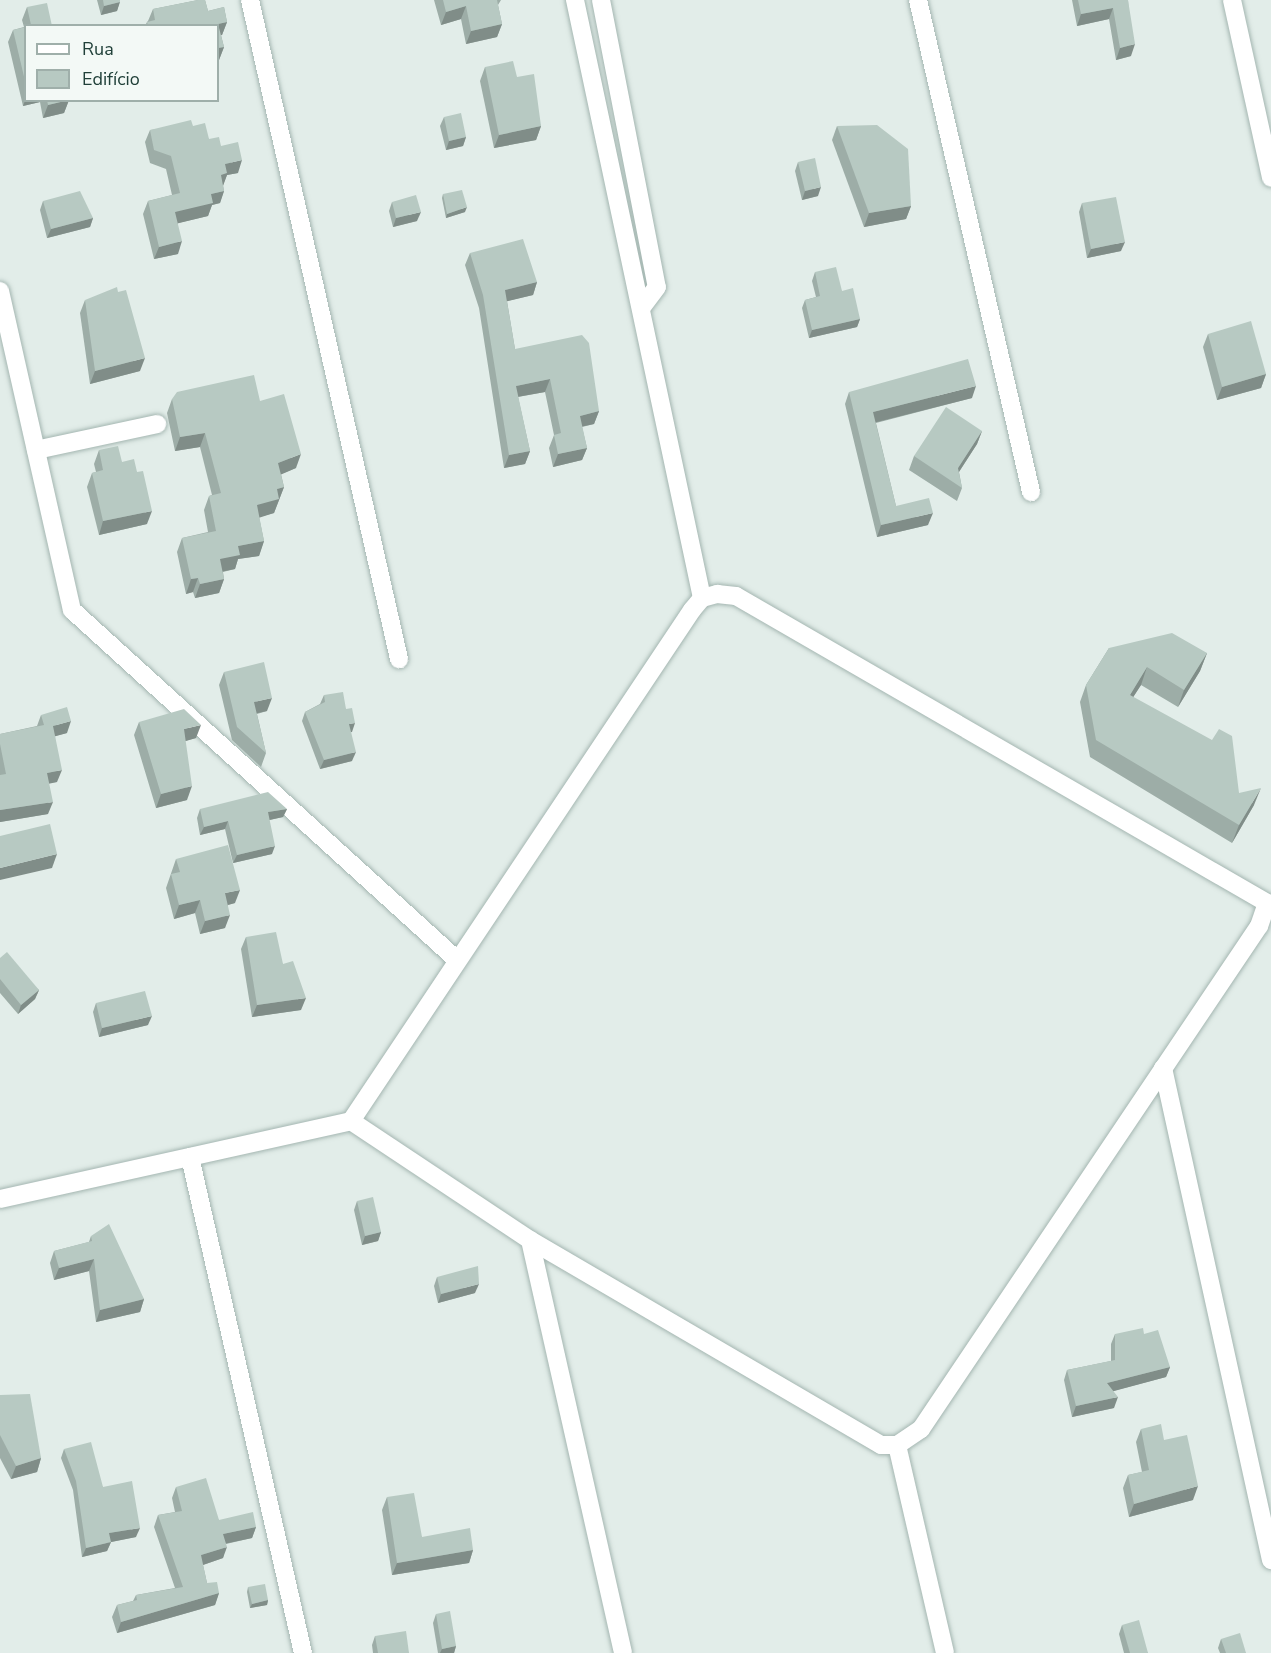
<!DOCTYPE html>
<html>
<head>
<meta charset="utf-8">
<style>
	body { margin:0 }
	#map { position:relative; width:1271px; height:1653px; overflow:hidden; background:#e2ede9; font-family:"Nunito Sans",sans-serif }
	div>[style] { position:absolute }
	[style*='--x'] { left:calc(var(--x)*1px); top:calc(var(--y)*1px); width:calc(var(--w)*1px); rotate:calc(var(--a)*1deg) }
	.roads { filter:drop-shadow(0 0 2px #a4b6b1) drop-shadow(0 0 2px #a4b6b1) }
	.street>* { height:18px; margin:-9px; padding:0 9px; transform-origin:9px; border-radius:9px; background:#fff }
	.wall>* { inset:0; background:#9dada7 }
	.shaded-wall>* { inset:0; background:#808d88 }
	.building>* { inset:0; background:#b7c9c2 }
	span { translate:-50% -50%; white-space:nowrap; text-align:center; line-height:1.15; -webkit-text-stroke:4.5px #f3f9f6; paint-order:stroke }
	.legend { position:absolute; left:24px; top:24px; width:195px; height:78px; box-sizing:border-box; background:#f3f9f6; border:2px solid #9fafaa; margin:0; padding:8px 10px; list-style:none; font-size:18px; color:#204039 }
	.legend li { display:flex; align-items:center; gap:12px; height:30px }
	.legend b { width:30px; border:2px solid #9fafaa }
</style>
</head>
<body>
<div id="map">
	<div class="roads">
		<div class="street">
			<i style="--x:250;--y:0;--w:676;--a:77.26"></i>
			<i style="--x:575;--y:0;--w:611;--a:78.01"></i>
			<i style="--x:601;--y:0;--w:292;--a:79"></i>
			<i style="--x:657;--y:287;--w:26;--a:127"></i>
			<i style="--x:918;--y:0;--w:505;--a:77.06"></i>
			<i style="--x:1232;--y:0;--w:182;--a:77.6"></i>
			<i style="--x:0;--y:291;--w:327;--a:77.3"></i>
			<i style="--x:72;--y:610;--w:519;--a:42.27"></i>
			<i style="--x:36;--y:450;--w:124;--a:-12.1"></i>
			<i style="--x:717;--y:594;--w:19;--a:6"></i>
			<i style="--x:736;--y:596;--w:613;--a:30.03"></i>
			<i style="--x:1267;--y:903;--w:24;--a:109"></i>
			<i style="--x:1259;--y:926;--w:606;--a:123.9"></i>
			<i style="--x:921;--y:1429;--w:29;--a:146"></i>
			<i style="--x:897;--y:1445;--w:16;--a:180"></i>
			<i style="--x:881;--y:1445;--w:406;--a:-149.7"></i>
			<i style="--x:530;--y:1240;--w:215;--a:-146.4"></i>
			<i style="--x:351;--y:1121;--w:614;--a:-56.28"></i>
			<i style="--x:692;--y:610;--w:16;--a:-50"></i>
			<i style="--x:702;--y:598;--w:16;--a:-15"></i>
			<i style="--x:1163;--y:1068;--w:504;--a:77.62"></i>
			<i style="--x:190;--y:1157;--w:509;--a:77.17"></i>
			<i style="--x:0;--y:1199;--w:360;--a:-12.5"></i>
			<i style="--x:530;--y:1240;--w:423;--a:77.3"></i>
			<i style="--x:897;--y:1445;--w:213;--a:77"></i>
		</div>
	</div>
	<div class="wall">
		<i style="clip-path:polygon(97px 0,120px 0,117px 11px,101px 15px)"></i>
		<i style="clip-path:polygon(198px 0,205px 0,208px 11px,224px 7px,227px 22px,222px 35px,221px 35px,224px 47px,219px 60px,218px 60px,218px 26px,145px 26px,147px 22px,148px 21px,153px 9px)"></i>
		<i style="clip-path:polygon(434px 0,501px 0,498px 5px,502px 24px,497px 37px,466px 44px,461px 19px,441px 25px)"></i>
		<i style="clip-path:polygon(1072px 0,1128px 0,1131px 56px,1116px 60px,1109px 19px,1077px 26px)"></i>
		<i style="clip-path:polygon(27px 7px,52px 26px,26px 26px,26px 100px,69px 100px,64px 113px,43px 118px,40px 102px,23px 106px,8px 42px,13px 30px,24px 27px,22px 20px)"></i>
		<i style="clip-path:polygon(485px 67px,517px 77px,541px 126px,536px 140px,494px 148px,480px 81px)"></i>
		<i style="clip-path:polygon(444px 117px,466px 137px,463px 146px,446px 150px,440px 126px)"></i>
		<i style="clip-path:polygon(193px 126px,209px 139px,221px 146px,238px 173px,227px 175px,223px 185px,224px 191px,220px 203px,212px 205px,208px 216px,178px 223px,178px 254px,154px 259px,143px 214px,148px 201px,172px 195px,166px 169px,150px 163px,145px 142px,150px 130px)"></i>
		<i style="clip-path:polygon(837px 126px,911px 206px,906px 219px,864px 227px,832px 140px)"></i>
		<i style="clip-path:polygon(798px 162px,818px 196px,802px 200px,795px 171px)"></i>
		<i style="clip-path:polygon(443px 194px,465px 212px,446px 218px,442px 198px)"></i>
		<i style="clip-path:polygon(43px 201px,93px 218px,90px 227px,47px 238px,40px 210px)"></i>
		<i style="clip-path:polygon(392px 202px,417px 221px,393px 227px,389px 211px)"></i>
		<i style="clip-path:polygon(1082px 203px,1121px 251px,1087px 258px,1079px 212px)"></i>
		<i style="clip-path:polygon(470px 253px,537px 282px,533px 295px,507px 301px,515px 349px,599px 411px,594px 424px,582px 427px,587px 448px,582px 460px,553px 467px,549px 448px,554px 435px,545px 392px,518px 397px,530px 451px,525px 464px,504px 468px,479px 308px,465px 265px)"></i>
		<i style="clip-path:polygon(815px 272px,842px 291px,860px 319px,857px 327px,809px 338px,802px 308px,805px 300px,816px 297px,812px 281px)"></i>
		<i style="clip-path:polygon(85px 300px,140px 371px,90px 384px,80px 313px)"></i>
		<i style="clip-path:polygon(1208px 334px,1266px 374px,1261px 388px,1217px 400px,1203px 347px)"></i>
		<i style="clip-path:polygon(849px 392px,972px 398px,876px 423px,896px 506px,928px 525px,877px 537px,845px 404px)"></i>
		<i style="clip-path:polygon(172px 399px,260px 401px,296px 468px,281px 474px,284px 487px,274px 513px,259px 517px,264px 541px,259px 556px,238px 559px,235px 569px,223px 572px,224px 579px,219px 593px,195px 598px,193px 592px,186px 594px,177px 552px,182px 538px,208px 532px,204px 510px,209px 496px,212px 495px,200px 447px,175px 451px,167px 413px)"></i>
		<i style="clip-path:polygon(982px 431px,977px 444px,959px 472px,962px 488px,957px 501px,909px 470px,914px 456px)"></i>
		<i style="clip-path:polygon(99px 450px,122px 462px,137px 472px,147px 524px,99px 535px,87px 487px,92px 473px,96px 472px,94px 464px)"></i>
		<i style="clip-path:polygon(1109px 648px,1207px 653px,1200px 671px,1178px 707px,1141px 685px,1133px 697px,1239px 793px,1254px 805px,1232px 843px,1090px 757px,1080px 702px,1086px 685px)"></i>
		<i style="clip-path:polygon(224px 672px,267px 711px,257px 714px,266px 753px,261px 767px,232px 740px,219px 685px)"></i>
		<i style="clip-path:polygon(324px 695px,346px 709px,352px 732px,351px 732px,352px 761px,320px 769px,302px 721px,305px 712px,320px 704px)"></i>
		<i style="clip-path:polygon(41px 715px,67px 733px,55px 736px,57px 782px,49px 783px,48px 814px,0 822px,0 734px,37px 726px)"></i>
		<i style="clip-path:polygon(139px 722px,196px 738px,185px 741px,187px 800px,156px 808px,134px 735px)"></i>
		<i style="clip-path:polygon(200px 809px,287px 809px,283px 817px,269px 820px,272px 854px,233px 863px,225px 829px,200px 835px,197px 818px)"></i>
		<i style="clip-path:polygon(176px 859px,235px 903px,228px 905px,225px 928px,200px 934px,195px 913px,174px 919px,166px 888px)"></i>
		<i style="clip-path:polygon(246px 937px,283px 964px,301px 1010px,252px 1017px,241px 949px)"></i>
		<i style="clip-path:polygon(0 958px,39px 990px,35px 999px,18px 1014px,0 993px)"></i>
		<i style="clip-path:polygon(96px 1003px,148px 1025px,99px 1037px,93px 1012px)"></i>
		<i style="clip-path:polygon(357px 1201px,381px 1232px,378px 1241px,362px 1245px,354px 1210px)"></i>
		<i style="clip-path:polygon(91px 1236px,144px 1299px,140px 1312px,96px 1322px,89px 1271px,54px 1280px,50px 1263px,54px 1251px,89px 1242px)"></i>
		<i style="clip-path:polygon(437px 1277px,475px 1293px,438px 1303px,434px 1286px)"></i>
		<i style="clip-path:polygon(1115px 1334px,1144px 1334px,1170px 1367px,1166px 1377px,1113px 1391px,1114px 1408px,1072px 1417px,1064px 1380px,1067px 1370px,1111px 1361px,1111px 1344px)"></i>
		<i style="clip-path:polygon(0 1395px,41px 1458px,37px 1472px,11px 1479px,0 1458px)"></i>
		<i style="clip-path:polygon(1141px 1429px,1193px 1500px,1129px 1517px,1123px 1488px,1128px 1475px,1142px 1472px,1136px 1442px)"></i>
		<i style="clip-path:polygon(64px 1449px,103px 1487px,136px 1537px,111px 1542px,107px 1551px,82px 1557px,73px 1490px,61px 1458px)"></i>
		<i style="clip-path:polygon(176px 1487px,219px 1520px,256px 1527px,252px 1538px,226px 1544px,223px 1558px,203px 1565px,207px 1583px,219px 1593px,215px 1605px,117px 1633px,112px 1617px,117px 1605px,133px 1601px,136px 1595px,175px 1588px,154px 1527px,158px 1515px,175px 1512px,172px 1498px)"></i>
		<i style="clip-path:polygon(387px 1497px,422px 1537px,473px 1550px,469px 1563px,392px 1575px,382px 1510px)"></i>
		<i style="clip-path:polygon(248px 1587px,268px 1600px,267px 1605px,250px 1608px,247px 1592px)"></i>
		<i style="clip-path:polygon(436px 1614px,456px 1646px,454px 1653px,438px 1653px,433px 1623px)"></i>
		<i style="clip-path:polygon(1122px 1625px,1148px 1653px,1124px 1653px,1119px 1634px)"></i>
		<i style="clip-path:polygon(375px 1636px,409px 1653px,373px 1653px,372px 1645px)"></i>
		<i style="clip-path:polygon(1221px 1639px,1246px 1653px,1220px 1653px,1218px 1648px)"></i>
	</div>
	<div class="shaded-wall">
		<i style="clip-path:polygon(120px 2px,117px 11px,101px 15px,104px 6px)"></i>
		<i style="clip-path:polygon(466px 6px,461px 19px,441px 25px,446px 12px)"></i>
		<i style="clip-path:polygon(1113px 8px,1109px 19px,1077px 26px,1081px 14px)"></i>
		<i style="clip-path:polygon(227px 22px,222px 35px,218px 36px,218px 24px)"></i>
		<i style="clip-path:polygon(502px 24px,497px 37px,466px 44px,471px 31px)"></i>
		<i style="clip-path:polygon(1135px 44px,1131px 56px,1116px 60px,1120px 48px)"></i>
		<i style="clip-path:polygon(224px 47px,219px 60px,218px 60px,218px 48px)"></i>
		<i style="clip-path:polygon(26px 98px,26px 100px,40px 100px,40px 102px,23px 106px)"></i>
		<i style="clip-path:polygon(69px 100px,64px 113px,43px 118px,48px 105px)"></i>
		<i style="clip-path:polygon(123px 100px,146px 100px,122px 102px)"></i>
		<i style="clip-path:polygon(541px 126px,536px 140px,494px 148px,499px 135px)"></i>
		<i style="clip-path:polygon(466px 137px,463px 146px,446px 150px,449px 141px)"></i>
		<i style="clip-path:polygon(242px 160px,238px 173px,227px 175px,223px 186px,216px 188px,225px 164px)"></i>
		<i style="clip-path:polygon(821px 187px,818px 196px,802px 200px,805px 191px)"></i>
		<i style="clip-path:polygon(224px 191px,220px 203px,212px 205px,208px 216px,171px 225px,175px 212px,211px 194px)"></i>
		<i style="clip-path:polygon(911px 206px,906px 219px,864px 227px,869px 213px)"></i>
		<i style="clip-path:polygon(467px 207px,465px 212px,446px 218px,447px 214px)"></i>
		<i style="clip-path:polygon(421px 212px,417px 221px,393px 227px,396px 218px)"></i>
		<i style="clip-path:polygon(93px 218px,90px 227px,47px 238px,51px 229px)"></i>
		<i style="clip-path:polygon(182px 241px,178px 254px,154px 259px,159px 247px)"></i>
		<i style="clip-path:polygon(1125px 242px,1121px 251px,1087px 258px,1091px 249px)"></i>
		<i style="clip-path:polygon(537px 282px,533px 295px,500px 303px,505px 290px)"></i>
		<i style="clip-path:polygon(860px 319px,857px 327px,809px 338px,812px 330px)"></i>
		<i style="clip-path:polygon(145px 358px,140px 371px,90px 384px,95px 371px)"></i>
		<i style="clip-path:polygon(1266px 374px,1261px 388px,1217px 400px,1222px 387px)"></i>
		<i style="clip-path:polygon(550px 379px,545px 392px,511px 398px,516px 386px)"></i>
		<i style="clip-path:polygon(976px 386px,972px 398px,869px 424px,873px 412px)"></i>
		<i style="clip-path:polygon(599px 411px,594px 424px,575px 428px,580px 416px)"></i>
		<i style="clip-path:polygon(982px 431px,977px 444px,953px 481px,958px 468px)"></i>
		<i style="clip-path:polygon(205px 433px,200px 447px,175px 451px,180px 437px)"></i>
		<i style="clip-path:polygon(587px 448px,582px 460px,553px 467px,558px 454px)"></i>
		<i style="clip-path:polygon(530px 451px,525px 464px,504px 468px,509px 455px)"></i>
		<i style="clip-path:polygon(301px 454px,296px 468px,273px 478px,278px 463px)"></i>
		<i style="clip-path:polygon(284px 487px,274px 513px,252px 520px,257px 505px,277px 489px)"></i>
		<i style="clip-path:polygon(152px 511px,147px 524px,99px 535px,103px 521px)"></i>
		<i style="clip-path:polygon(933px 513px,928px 525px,877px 537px,881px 525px)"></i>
		<i style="clip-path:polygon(264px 541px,259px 556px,238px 559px,235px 569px,215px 573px,220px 559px,238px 546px)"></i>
		<i style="clip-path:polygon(198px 578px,193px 592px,186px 594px,191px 579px)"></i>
		<i style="clip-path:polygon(224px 579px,219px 593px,195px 598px,200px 584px)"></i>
		<i style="clip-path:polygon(1207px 653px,1200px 671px,1178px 707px,1184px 690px)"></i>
		<i style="clip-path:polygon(1147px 667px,1141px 685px,1123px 713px,1130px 695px)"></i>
		<i style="clip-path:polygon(272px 698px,267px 711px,249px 715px,254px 702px)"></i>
		<i style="clip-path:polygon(71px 721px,67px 733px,49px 738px,53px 726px)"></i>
		<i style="clip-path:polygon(355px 723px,352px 732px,346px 733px,349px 724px)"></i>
		<i style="clip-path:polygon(201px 725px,196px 738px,179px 743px,184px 729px)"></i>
		<i style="clip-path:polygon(356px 752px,352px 761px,320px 769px,324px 760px)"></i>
		<i style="clip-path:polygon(62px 770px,57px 782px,43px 785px,47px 773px)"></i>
		<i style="clip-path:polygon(192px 786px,187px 800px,156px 808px,161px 794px)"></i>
		<i style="clip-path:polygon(1261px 788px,1254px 805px,1232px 843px,1239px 825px)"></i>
		<i style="clip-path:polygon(53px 802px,48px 814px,0 822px,0 810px)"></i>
		<i style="clip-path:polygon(287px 809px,283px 817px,265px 821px,268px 812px)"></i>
		<i style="clip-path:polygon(228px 821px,225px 829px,200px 835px,204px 827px)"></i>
		<i style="clip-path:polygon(275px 846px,272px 854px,233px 863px,237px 855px)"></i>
		<i style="clip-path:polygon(57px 854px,52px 868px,0 880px,0 868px)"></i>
		<i style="clip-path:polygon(240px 890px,235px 903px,220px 907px,225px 893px)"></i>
		<i style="clip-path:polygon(200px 900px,195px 913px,174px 919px,179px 905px)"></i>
		<i style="clip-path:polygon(230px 915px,225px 928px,200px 934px,205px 921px)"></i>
		<i style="clip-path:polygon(39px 990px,35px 999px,18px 1014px,21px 1005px)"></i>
		<i style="clip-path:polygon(306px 998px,301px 1010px,252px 1017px,257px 1005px)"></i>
		<i style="clip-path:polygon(152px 1016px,148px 1025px,99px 1037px,102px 1028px)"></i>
		<i style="clip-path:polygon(381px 1232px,378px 1241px,362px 1245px,365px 1236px)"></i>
		<i style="clip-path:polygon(94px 1259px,89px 1271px,54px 1280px,59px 1268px)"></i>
		<i style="clip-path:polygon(479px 1284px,475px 1293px,438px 1303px,441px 1294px)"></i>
		<i style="clip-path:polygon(144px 1299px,140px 1312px,96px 1322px,100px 1310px)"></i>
		<i style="clip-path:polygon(1170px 1367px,1166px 1377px,1103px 1394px,1107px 1383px)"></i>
		<i style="clip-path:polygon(1118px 1397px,1114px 1408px,1072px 1417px,1076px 1406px)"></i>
		<i style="clip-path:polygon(41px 1458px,37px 1472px,11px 1479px,16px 1466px)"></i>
		<i style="clip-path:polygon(1198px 1486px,1193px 1500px,1129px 1517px,1134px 1504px)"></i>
		<i style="clip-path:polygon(256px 1527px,252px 1538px,219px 1545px,223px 1534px)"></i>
		<i style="clip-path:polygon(140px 1528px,136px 1537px,106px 1543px,109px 1533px)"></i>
		<i style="clip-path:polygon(111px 1542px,107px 1551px,82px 1557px,86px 1548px)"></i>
		<i style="clip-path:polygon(227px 1547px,223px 1558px,197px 1567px,201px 1555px)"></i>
		<i style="clip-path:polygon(473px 1550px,469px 1563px,392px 1575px,397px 1563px)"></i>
		<i style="clip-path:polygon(219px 1593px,215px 1605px,117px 1633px,121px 1622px)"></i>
		<i style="clip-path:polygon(268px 1600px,267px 1605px,250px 1608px,252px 1604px)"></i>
		<i style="clip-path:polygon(456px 1646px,454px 1653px,440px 1653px,442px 1649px)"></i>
	</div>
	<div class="building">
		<i style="clip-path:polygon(103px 0,120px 0,120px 2px,104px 6px)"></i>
		<i style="clip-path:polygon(198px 0,205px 0,208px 11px,224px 7px,227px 22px,218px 24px,224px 47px,218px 48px,218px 26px,148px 26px,147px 22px,155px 20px,153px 9px)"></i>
		<i style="clip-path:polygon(443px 0,497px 0,502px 24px,471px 31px,466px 6px,446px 12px)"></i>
		<i style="clip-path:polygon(1078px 0,1128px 0,1135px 44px,1120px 48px,1113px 8px,1081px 14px)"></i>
		<i style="clip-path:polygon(47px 3px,52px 26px,30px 26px,31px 25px,27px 7px)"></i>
		<i style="clip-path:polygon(26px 27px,26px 85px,13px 30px)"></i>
		<i style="clip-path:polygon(513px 61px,517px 77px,534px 74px,541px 126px,499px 135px,485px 67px)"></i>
		<i style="clip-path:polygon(47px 100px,69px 100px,48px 105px)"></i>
		<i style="clip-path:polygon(461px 113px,466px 137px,449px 141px,444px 117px)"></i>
		<i style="clip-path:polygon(191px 120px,193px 126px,205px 123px,209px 139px,219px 137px,221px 146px,238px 142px,242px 160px,225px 164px,227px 173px,221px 175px,224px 191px,211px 194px,213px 203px,175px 212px,182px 241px,159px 247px,148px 201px,180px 193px,171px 156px,154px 150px,150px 130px)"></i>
		<i style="clip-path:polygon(877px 125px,908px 149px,911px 206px,869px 213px,837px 126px)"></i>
		<i style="clip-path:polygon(815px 158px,821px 187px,805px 191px,798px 162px)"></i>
		<i style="clip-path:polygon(462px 190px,467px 207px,447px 214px,443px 194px)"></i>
		<i style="clip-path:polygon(80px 191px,93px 218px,51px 229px,43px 201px)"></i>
		<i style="clip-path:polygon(416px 195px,421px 212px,396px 218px,392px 202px)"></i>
		<i style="clip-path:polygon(1116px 197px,1125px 242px,1091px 249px,1082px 203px)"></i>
		<i style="clip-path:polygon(523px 239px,537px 282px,505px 290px,515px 349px,582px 335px,589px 343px,599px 411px,580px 416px,587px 448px,558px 454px,554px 435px,561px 433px,550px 379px,516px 386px,530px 451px,509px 455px,483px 295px,470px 253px)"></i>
		<i style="clip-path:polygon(836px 267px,842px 291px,853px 288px,860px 319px,812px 330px,805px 300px,820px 296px,815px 272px)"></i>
		<i style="clip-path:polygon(117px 287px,118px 292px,126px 290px,145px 358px,95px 371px,85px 300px)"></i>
		<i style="clip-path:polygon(1251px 321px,1266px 374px,1222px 387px,1208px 334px)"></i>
		<i style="clip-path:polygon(968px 359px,976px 386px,873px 412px,896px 506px,929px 498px,933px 513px,881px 525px,849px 392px)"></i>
		<i style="clip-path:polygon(254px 375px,260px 401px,284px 394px,301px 454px,278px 463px,284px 487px,277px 489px,279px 499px,257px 505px,264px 541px,238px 546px,240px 555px,220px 559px,224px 579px,200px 584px,198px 578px,191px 579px,182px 538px,216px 531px,209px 496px,221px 493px,205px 433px,180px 437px,172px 399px,177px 392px)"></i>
		<i style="clip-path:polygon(946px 407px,982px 431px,958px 468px,962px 488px,914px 456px)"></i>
		<i style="clip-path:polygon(118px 446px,122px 462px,134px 459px,137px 472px,143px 471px,152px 511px,103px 521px,92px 473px,103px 470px,99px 450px)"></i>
		<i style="clip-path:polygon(1172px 633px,1207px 653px,1184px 690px,1147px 667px,1130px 695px,1212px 740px,1219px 729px,1232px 736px,1239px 793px,1261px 788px,1239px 825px,1096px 740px,1086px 685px,1109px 648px)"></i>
		<i style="clip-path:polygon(264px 662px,272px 698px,254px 702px,266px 753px,237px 727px,224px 672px)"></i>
		<i style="clip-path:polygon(343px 692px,346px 709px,352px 708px,355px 723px,349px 724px,356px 752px,324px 760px,305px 712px,325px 702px,324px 695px)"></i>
		<i style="clip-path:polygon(67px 707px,71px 721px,53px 726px,62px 770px,47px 773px,53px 802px,0 810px,0 775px,6px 774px,0 744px,0 734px,44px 725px,41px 715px)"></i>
		<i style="clip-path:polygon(184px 709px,201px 725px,184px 729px,192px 786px,161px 794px,139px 722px)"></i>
		<i style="clip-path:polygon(268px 792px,287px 809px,268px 812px,275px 846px,237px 855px,228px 821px,204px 827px,200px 809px)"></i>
		<i style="clip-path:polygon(50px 824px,57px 854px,0 868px,0 836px)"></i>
		<i style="clip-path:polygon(228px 845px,240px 890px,225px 893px,230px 915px,205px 921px,200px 900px,179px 905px,171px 874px,180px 872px,176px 859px)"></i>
		<i style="clip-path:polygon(276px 932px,283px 964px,293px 961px,306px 998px,257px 1005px,246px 937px)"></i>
		<i style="clip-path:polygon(7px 952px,39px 990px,21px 1005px,0 979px,0 958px)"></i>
		<i style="clip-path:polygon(145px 991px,152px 1016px,102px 1028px,96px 1003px)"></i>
		<i style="clip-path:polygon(373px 1197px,381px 1232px,365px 1236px,357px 1201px)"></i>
		<i style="clip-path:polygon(109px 1224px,144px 1299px,100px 1310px,94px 1259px,59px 1268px,54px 1251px,92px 1241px,91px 1236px)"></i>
		<i style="clip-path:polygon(478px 1266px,479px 1284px,441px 1294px,437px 1277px)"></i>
		<i style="clip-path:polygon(1143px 1328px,1144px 1334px,1158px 1330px,1170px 1367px,1107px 1383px,1118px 1397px,1076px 1406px,1067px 1370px,1115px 1360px,1115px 1334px)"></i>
		<i style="clip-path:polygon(30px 1394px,41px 1458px,16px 1466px,0 1435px,0 1395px)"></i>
		<i style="clip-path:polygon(1161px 1424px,1164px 1440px,1187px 1435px,1198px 1486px,1134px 1504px,1128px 1475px,1149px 1470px,1141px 1429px)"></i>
		<i style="clip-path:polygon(91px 1442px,103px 1487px,132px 1481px,140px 1528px,109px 1533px,111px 1542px,86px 1548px,76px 1481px,64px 1449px)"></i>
		<i style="clip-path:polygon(206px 1478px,219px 1520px,253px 1512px,256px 1527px,223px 1534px,227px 1547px,201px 1555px,207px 1583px,217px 1582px,219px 1593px,121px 1622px,117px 1605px,137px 1600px,136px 1595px,183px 1587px,158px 1515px,182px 1511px,176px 1487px)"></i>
		<i style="clip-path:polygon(414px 1493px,422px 1537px,470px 1528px,473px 1550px,397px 1563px,387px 1497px)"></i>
		<i style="clip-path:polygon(265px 1584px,268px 1600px,252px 1604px,248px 1587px)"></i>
		<i style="clip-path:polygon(450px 1611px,456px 1646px,442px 1649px,436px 1614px)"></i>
		<i style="clip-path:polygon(1139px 1620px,1148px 1653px,1130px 1653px,1122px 1625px)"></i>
		<i style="clip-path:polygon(406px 1631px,409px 1653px,378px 1653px,375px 1636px)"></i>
		<i style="clip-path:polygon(1240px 1633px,1246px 1653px,1226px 1653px,1221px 1639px)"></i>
	</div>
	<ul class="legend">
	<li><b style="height:8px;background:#fff"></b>Rua</li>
	<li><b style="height:16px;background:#b7c9c2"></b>Edifício</li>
	</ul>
</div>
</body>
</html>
